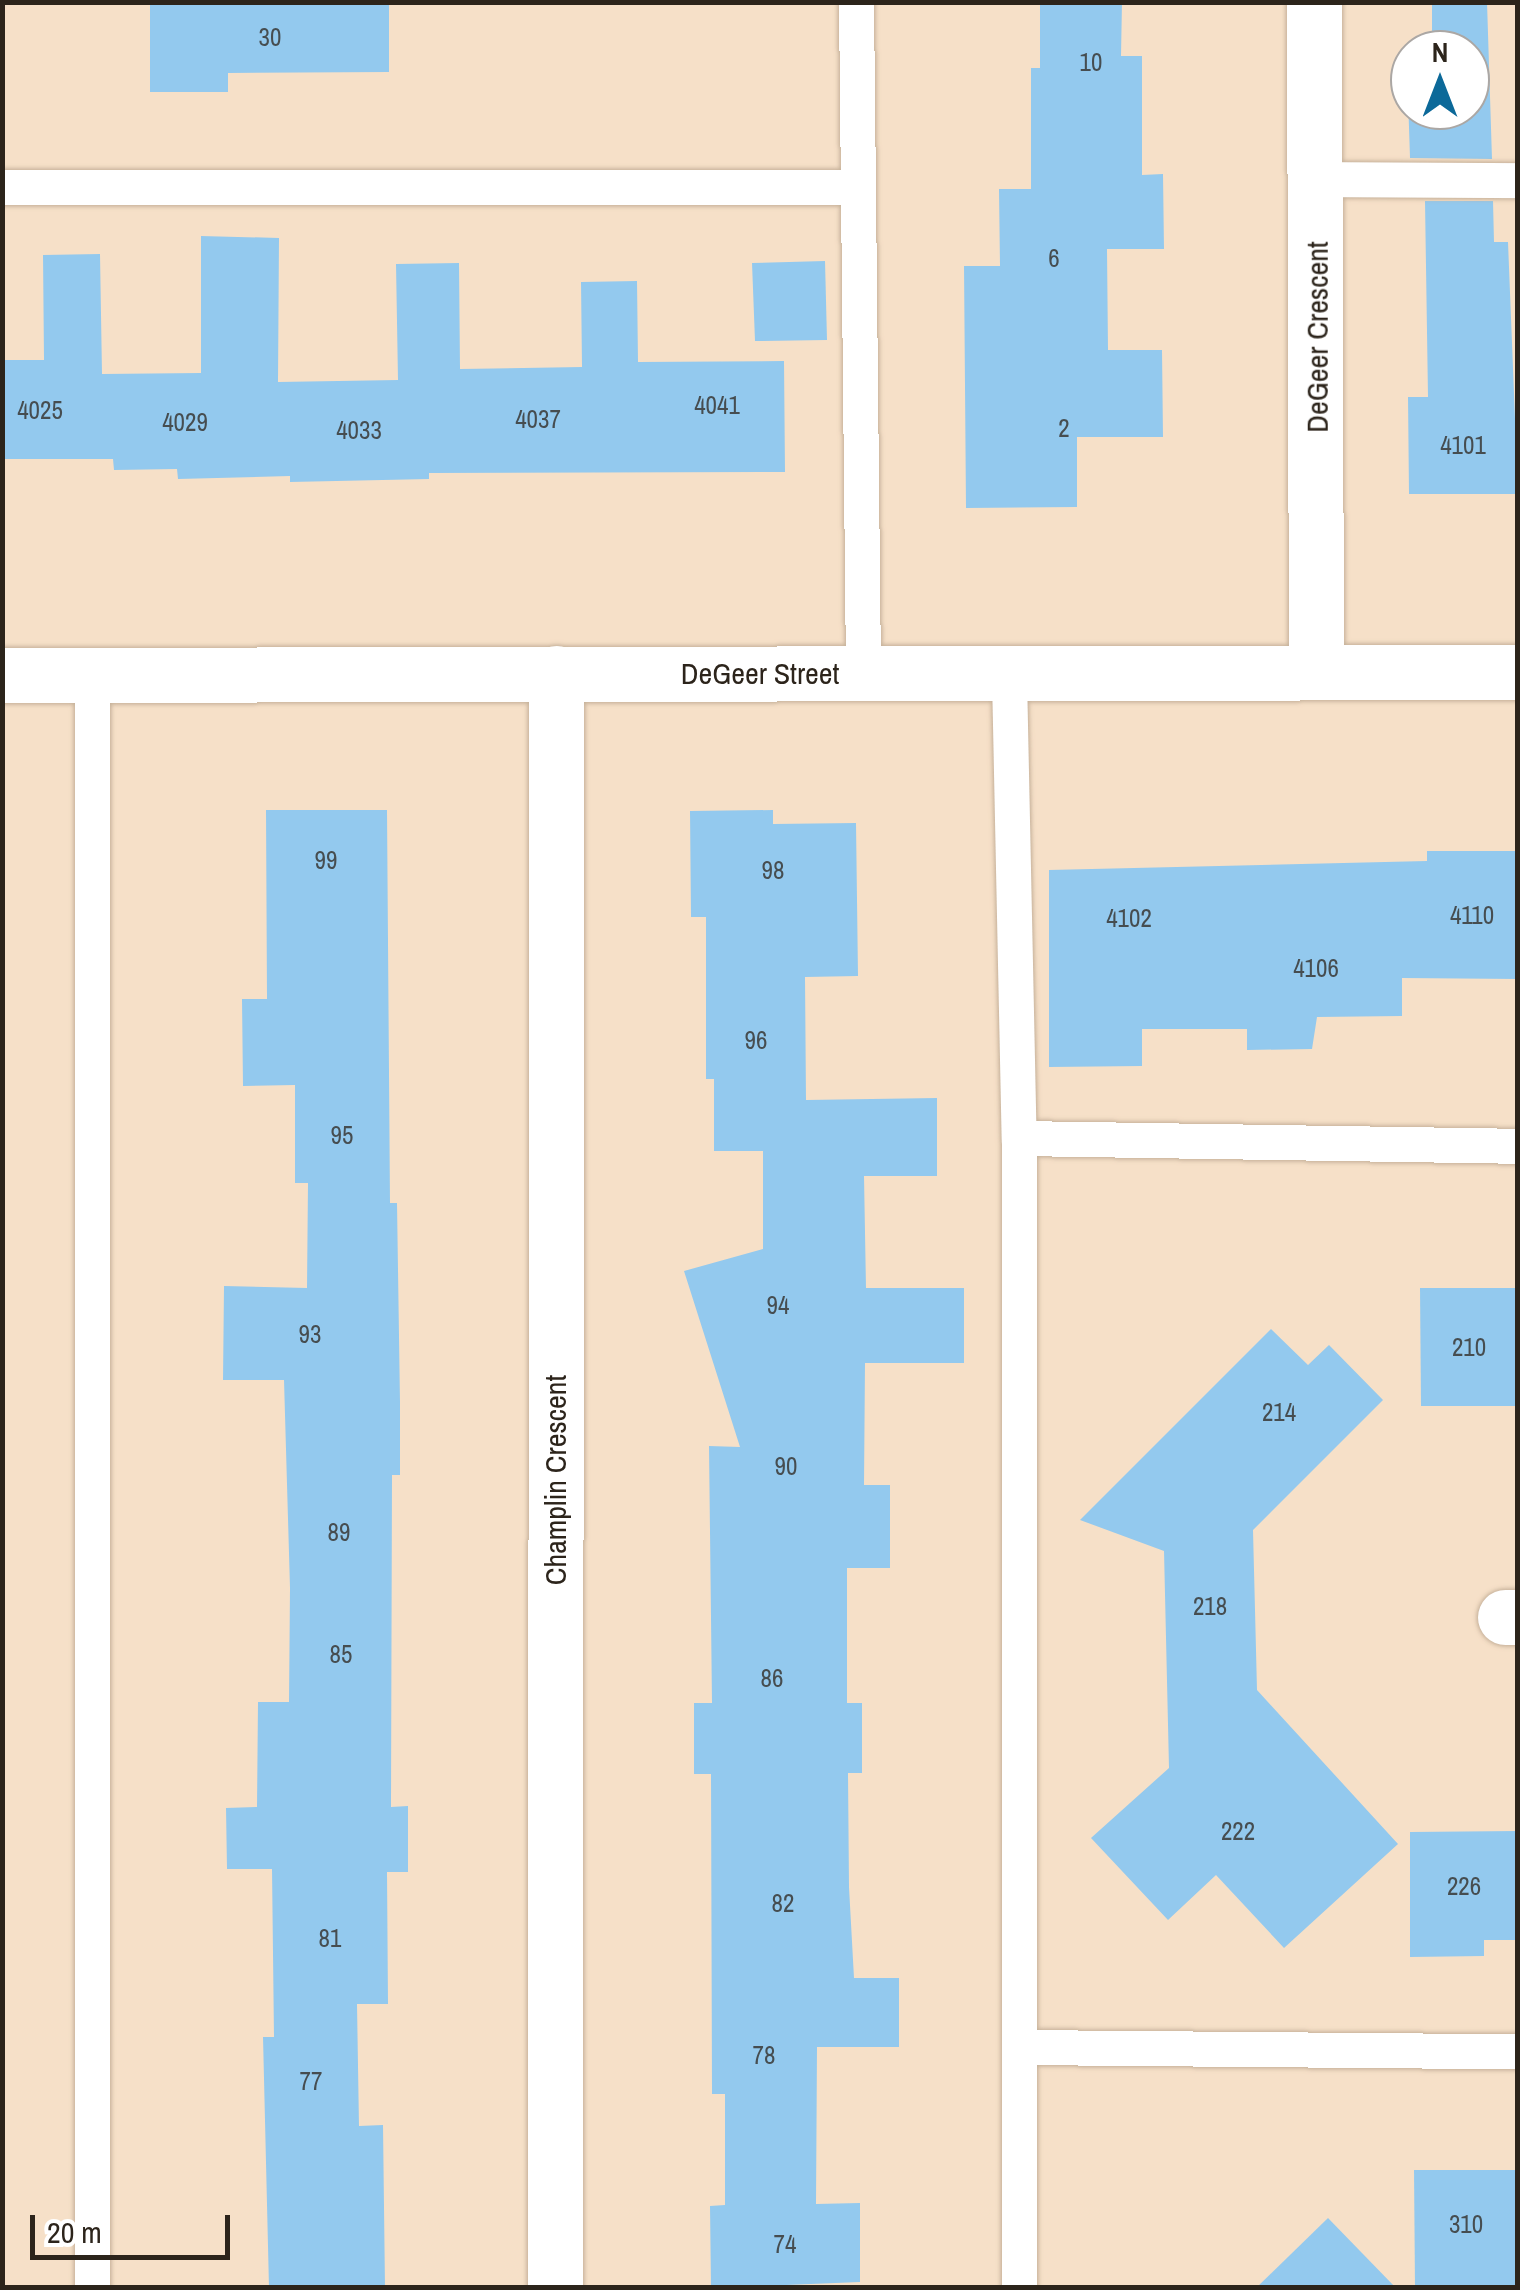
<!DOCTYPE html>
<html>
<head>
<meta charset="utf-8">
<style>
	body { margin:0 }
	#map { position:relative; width:1520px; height:2290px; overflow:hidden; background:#f6e0c8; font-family:"Archivo Narrow",sans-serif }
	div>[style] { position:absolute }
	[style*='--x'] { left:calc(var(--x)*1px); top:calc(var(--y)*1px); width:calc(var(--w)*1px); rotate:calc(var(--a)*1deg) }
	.building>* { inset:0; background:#93c9ee }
	.roads { filter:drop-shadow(0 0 2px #c6b19a) drop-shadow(0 0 2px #c6b19a) }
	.service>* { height:35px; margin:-17.5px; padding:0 17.5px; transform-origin:17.5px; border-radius:17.5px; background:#fff }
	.minor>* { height:55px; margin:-27.5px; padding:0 27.5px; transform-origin:27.5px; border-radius:27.5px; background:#fff }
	span { translate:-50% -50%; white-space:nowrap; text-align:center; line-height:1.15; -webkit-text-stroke:8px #fff; paint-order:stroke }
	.number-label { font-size:25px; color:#464d50 }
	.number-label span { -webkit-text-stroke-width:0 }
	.street-label { font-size:30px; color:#2c241b }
	.frame { position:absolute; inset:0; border:5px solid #2c241b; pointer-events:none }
	.north { position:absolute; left:1390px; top:30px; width:100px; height:100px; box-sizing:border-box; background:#fff; border:2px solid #aba7a4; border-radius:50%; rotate:0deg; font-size:28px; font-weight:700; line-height:40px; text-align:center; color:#2c241b }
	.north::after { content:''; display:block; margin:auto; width:35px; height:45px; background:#0c6999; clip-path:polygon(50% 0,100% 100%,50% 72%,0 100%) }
	.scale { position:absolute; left:30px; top:2215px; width:200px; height:45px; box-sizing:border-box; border:5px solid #2c241b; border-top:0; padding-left:12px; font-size:30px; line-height:35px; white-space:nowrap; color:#2c241b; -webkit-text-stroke:8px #fff; paint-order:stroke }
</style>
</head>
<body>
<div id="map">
	<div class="building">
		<i style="clip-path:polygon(150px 2px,389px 2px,389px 72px,228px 73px,228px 92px,150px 92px)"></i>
		<i style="clip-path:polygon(1040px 2px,1122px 2px,1121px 56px,1142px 56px,1142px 175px,1163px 174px,1164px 249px,1107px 249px,1108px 350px,1162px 350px,1163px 437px,1077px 437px,1077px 507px,966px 508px,964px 266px,1000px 266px,999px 189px,1031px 189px,1031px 68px,1040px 68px)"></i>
		<i style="clip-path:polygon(1432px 2px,1487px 2px,1492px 159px,1410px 158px,1408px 97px,1410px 110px,1470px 110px,1470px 50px,1432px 50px)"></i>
		<i style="clip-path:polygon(1425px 201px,1493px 201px,1494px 242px,1508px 242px,1518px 494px,1409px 494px,1408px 397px,1428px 397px)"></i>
		<i style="clip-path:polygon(201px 236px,279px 238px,278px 382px,398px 380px,396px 264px,459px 263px,460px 369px,582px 367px,581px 282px,637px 281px,638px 362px,784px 361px,785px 472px,429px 473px,429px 479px,290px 482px,290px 476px,178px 479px,177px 469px,114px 470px,113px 459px,2px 459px,2px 360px,44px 360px,43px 255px,100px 254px,102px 374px,201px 373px)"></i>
		<i style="clip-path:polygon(825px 261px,827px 340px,755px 341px,752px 263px)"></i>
		<i style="clip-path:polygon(266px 810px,387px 810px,390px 1203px,397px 1203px,400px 1402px,400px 1475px,392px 1475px,391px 1807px,408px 1806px,408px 1872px,387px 1872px,388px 2004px,357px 2004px,359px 2126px,383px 2125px,385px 2288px,269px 2288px,263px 2037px,274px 2037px,272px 1869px,227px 1869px,226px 1808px,257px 1807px,258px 1702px,289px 1702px,290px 1588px,284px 1380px,223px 1380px,224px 1286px,307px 1288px,308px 1183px,295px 1183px,295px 1085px,243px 1086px,242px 999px,267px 999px)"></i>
		<i style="clip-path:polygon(773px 810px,773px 824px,856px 823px,858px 976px,805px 977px,806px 1100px,937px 1098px,937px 1176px,864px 1176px,866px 1288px,964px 1288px,964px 1363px,865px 1363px,864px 1485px,890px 1485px,890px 1568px,847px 1568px,847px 1703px,862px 1703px,862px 1773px,848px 1773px,849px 1887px,854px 1978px,899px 1978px,899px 2047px,817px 2047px,816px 2204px,860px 2203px,860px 2282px,711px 2288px,710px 2206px,725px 2205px,725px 2094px,712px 2094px,711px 1774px,694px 1774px,694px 1703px,712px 1703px,709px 1446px,740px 1447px,684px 1271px,763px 1249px,763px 1151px,714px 1151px,714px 1079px,706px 1079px,706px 917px,691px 917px,690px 811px)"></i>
		<i style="clip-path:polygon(1427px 851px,1518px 851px,1518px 979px,1402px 978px,1402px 1016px,1317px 1017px,1312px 1049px,1247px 1050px,1247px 1029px,1142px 1029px,1142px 1066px,1049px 1067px,1049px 870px,1427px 861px)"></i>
		<i style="clip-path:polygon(1420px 1288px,1518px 1288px,1518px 1406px,1421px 1406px)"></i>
		<i style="clip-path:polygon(1271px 1329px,1308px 1365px,1329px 1345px,1383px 1400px,1253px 1530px,1257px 1690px,1398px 1844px,1284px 1948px,1216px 1875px,1168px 1920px,1091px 1838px,1169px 1768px,1164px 1551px,1080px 1520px)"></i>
		<i style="clip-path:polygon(1518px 1831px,1518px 1940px,1484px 1940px,1484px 1956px,1410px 1957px,1410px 1832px)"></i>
		<i style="clip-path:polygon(1414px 2170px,1518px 2170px,1518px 2288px,1415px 2288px)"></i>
		<i style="clip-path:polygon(1328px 2218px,1396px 2288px,1256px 2288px)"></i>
	</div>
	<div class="roads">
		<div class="service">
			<i style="--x:856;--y:2;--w:671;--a:89.4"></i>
			<i style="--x:1318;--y:179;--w:200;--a:0.3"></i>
			<i style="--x:2;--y:187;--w:852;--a:0"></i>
			<i style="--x:92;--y:674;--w:1614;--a:90"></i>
			<i style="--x:1009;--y:677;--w:461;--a:88.8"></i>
			<i style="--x:1019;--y:1138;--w:1150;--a:90"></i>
			<i style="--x:1019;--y:1138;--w:499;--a:0.9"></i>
			<i style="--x:1020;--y:2047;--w:498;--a:0.5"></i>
		</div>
		<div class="minor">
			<i style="--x:1314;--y:2;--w:670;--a:89.83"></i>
			<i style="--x:2;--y:675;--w:1516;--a:-0.11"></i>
			<i style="--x:1505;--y:1617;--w:13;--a:0"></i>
			<i style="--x:555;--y:2288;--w:1615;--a:-89.96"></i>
		</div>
	</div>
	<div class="number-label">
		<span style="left:270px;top:37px">30</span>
		<span style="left:1091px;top:62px">10</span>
		<span style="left:1054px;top:258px">6</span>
		<span style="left:717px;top:405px">4041</span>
		<span style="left:40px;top:410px">4025</span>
		<span style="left:538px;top:419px">4037</span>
		<span style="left:185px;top:422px">4029</span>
		<span style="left:1064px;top:428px">2</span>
		<span style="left:359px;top:430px">4033</span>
		<span style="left:1463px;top:445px">4101</span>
		<span style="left:326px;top:860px">99</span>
		<span style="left:773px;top:870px">98</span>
		<span style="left:1472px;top:915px">4110</span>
		<span style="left:1129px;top:918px">4102</span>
		<span style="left:1316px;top:968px">4106</span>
		<span style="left:756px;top:1040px">96</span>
		<span style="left:342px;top:1135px">95</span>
		<span style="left:778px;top:1305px">94</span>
		<span style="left:310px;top:1334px">93</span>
		<span style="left:1469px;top:1347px">210</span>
		<span style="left:1279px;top:1412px">214</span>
		<span style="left:786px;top:1466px">90</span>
		<span style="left:339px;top:1532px">89</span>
		<span style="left:1210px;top:1606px">218</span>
		<span style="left:341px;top:1654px">85</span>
		<span style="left:772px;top:1678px">86</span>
		<span style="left:1238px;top:1831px">222</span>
		<span style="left:1464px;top:1886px">226</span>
		<span style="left:783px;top:1903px">82</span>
		<span style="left:330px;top:1938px">81</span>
		<span style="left:764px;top:2055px">78</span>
		<span style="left:311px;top:2081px">77</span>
		<span style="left:1466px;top:2224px">310</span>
		<span style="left:785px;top:2244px">74</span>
	</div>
	<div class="street-label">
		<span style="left:1317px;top:337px;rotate:-90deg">DeGeer Crescent</span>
		<span style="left:760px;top:673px">DeGeer Street</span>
		<span style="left:555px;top:1480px;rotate:-90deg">Champlin Crescent</span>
	</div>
	<div class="frame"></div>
	<div class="north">N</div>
	<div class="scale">20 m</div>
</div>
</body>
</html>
